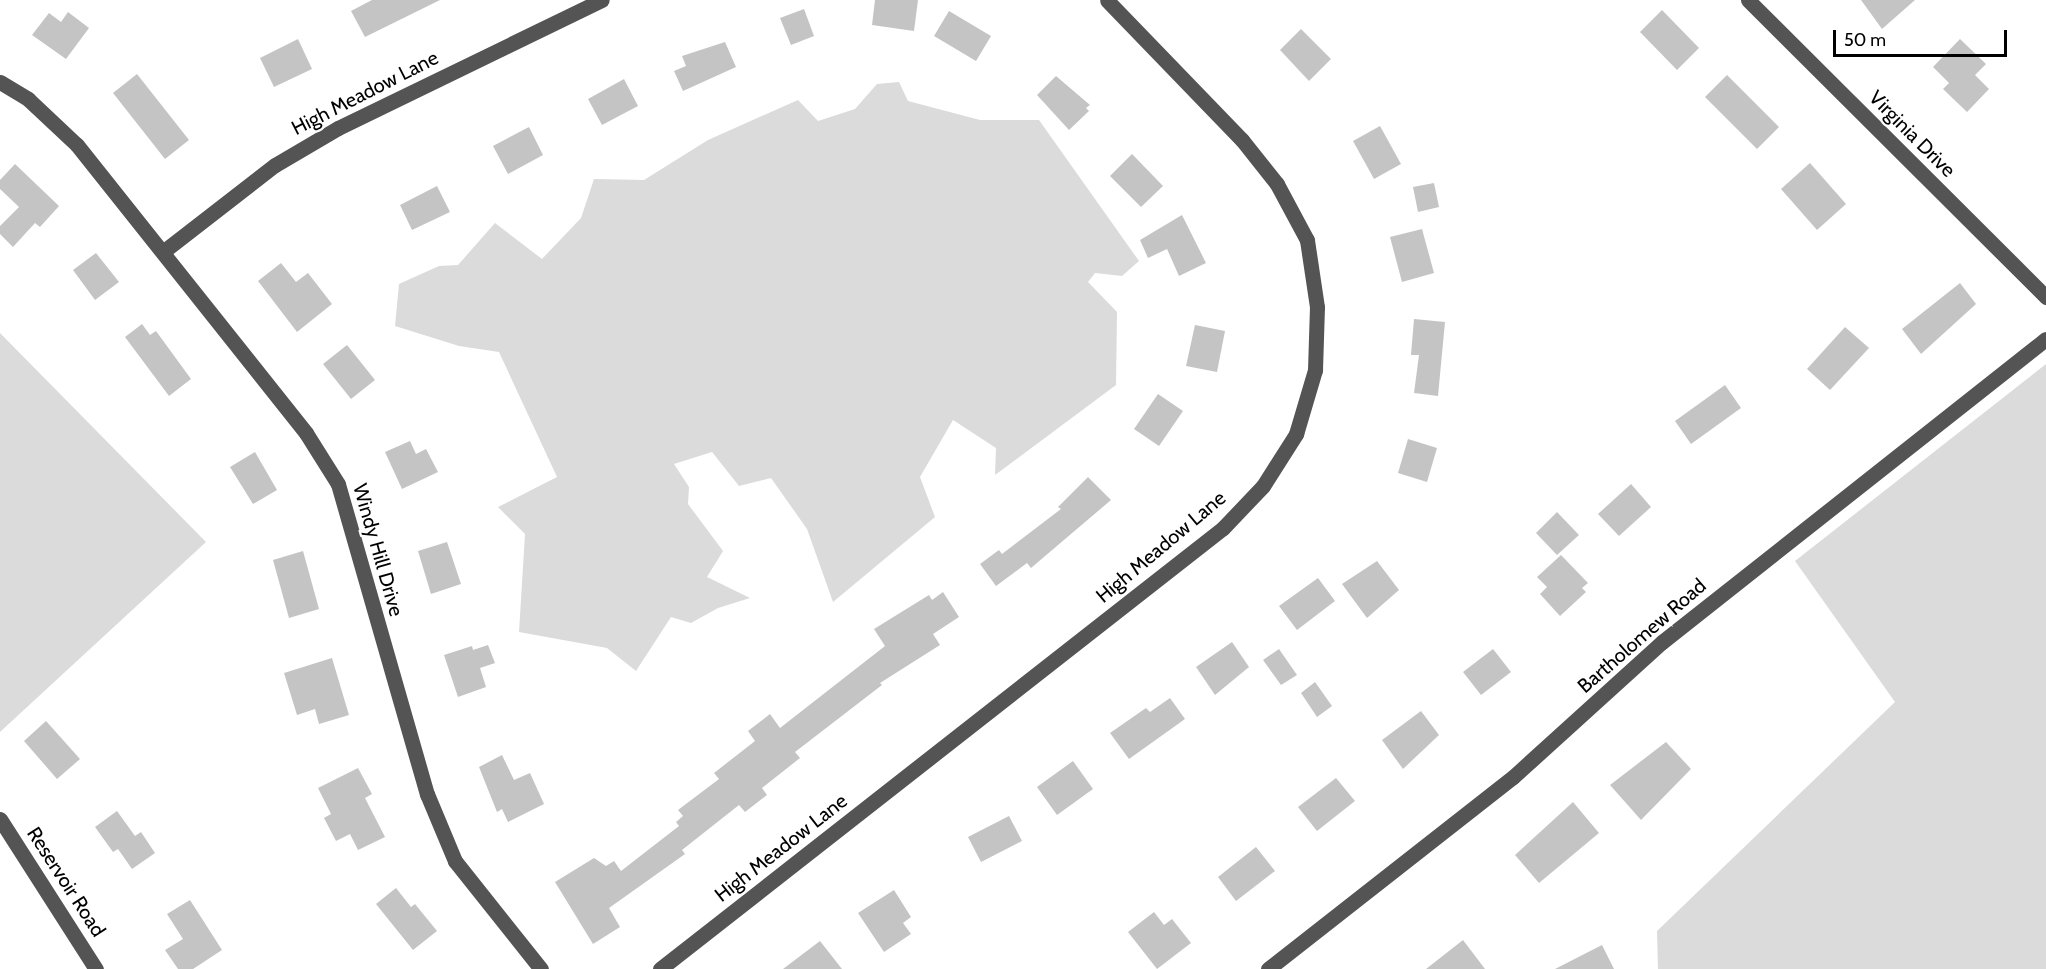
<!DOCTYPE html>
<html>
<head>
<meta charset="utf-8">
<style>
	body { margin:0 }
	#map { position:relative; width:2046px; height:969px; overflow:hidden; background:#fff; font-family:Cabin,sans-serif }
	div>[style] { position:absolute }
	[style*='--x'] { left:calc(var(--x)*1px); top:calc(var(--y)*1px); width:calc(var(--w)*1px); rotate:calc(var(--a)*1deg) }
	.green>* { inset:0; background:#dbdbdb }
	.building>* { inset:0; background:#c4c4c4 }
	.minor>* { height:15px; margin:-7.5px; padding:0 7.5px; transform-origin:7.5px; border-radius:7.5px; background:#545454 }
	span { translate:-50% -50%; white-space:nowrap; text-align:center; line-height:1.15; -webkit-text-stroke:4.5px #fff; paint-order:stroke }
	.street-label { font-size:20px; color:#000 }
	.scale { position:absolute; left:1833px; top:30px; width:174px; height:27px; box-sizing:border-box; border:3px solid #000; border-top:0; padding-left:8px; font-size:18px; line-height:21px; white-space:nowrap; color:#000; -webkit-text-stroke:4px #fff; paint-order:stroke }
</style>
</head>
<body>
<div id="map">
	<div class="green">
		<i style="clip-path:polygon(899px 82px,908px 101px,980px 120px,1039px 120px,1139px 261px,1122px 276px,1095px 273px,1088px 282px,1117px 312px,1116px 385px,995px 475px,996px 448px,953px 420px,920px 477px,935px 517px,833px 602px,807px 529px,771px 478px,739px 486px,712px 452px,674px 464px,689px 487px,688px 504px,723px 551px,707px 577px,750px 598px,718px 608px,691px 623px,671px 617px,636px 671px,607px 648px,519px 632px,525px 534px,498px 507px,557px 477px,499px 352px,459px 346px,395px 326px,399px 284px,439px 266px,458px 265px,495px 223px,542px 259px,581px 218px,594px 179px,644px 180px,708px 140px,798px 100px,818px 121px,855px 109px,877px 84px)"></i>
		<i style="clip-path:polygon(0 333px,206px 542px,0 732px)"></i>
		<i style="clip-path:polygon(2046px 364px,2046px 969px,1658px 969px,1657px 931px,1895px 702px,1795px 561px)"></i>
	</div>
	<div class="building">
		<i style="clip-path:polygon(372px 0,440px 0,365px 37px,351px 11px)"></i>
		<i style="clip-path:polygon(875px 0,918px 0,914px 31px,872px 25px)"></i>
		<i style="clip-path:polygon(1861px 0,1915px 0,1882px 29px)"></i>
		<i style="clip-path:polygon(804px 9px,814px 36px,791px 45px,780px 18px)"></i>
		<i style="clip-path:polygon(1662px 10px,1699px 48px,1677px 70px,1640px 32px)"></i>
		<i style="clip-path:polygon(949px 11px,991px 36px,976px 61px,934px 36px)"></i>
		<i style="clip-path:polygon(68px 12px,89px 28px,66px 59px,32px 35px,49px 13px,61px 22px)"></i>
		<i style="clip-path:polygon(1301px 29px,1331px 59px,1309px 81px,1280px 50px)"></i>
		<i style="clip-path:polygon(298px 39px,312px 69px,274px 87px,260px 58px)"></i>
		<i style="clip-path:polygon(1960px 39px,1986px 64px,1975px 75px,1989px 89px,1967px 112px,1943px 89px,1949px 83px,1933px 67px)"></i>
		<i style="clip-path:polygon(725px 42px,736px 67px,683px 91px,674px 71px,686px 66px,682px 56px)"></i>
		<i style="clip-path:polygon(137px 74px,189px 140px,165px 159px,113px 93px)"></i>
		<i style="clip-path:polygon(1727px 75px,1779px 127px,1757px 149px,1705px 97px)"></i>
		<i style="clip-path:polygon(1056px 76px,1090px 105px,1086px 108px,1089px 111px,1069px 130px,1037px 95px)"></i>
		<i style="clip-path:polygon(624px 79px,638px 106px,602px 125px,588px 99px)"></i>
		<i style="clip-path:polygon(1380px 126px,1401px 164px,1374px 179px,1353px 141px)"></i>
		<i style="clip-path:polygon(529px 127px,543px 155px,508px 174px,493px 146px)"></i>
		<i style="clip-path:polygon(1132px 154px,1163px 186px,1141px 207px,1110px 176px)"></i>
		<i style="clip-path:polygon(1810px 163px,1846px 204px,1817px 230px,1781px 189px)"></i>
		<i style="clip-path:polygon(15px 164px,59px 206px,40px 227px,35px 223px,13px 247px,0 234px,0 226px,19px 207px,0 189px,0 180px)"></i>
		<i style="clip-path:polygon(1434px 183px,1439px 207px,1418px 212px,1413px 187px)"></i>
		<i style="clip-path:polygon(437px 186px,450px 212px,412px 230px,400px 205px)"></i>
		<i style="clip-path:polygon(1182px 215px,1206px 263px,1179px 276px,1167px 249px,1148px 258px,1140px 240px)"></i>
		<i style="clip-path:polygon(1422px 229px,1434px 273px,1402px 282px,1390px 237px)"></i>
		<i style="clip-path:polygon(96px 253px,119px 282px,95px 300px,73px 270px)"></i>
		<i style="clip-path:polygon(281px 263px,296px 282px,308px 273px,332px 304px,297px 332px,258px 281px)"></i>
		<i style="clip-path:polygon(1960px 283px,1976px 304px,1921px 354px,1902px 329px)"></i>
		<i style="clip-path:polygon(1414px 319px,1445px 322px,1438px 396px,1414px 393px,1419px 355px,1411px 355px)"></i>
		<i style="clip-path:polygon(142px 324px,150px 335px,156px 331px,191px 379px,169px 396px,125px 337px)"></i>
		<i style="clip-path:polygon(1195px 325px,1225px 331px,1217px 372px,1186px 366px)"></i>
		<i style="clip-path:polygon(1845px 327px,1869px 348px,1830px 390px,1807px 369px)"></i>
		<i style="clip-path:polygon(347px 345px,375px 380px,351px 399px,323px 364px)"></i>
		<i style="clip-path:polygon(1725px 385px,1741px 408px,1691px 444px,1675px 421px)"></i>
		<i style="clip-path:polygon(1158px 394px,1183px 411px,1159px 446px,1134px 429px)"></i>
		<i style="clip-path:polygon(1408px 439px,1437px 448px,1427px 482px,1398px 473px)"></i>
		<i style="clip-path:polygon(410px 441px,416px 454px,426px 449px,438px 472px,402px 489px,385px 452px)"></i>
		<i style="clip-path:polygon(255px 452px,277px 490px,253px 504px,230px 467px)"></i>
		<i style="clip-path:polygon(1088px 477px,1111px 500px,1031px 568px,1027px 563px,996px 586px,980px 564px,999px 550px,1002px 554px,1061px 509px,1058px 507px)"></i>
		<i style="clip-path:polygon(1631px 484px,1651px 507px,1619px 536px,1598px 514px)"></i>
		<i style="clip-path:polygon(1557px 512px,1579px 535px,1557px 555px,1536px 533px)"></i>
		<i style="clip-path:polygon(447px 542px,461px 584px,431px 594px,418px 551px)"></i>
		<i style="clip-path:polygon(303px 551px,319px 609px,289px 618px,273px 560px)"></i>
		<i style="clip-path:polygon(1561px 555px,1588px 583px,1582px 588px,1586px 592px,1560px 616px,1540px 594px,1547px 587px,1537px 577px)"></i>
		<i style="clip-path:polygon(1377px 561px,1399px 590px,1367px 618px,1342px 584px)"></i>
		<i style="clip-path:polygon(1318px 578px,1335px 601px,1297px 630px,1279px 606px)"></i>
		<i style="clip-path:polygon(943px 592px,959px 617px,933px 634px,940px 645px,880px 683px,882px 685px,795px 752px,800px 758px,762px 788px,767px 795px,745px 812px,739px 805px,682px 850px,685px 854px,609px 908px,620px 927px,593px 944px,555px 882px,594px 858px,606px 866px,614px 861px,621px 871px,679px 826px,676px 822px,683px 816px,678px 810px,719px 779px,714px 773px,755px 741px,748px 731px,770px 714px,780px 728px,885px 646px,874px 629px,929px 595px,932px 600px)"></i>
		<i style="clip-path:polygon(1232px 642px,1249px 667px,1215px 695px,1196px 667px)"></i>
		<i style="clip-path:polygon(488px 645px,495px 663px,480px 668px,486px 687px,458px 697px,444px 655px,472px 646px,473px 650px)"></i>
		<i style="clip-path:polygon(1279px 649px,1297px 675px,1281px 685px,1263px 660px)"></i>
		<i style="clip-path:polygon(1493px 649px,1511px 672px,1481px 695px,1463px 672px)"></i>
		<i style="clip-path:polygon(332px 658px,349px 715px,319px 724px,315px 709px,297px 715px,284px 673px)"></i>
		<i style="clip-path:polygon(1315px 682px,1332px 706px,1317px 717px,1301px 693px)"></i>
		<i style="clip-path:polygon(1170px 698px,1185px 719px,1129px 759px,1110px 733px,1146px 708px,1150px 712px)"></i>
		<i style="clip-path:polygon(1421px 711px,1439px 735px,1403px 769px,1382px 740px)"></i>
		<i style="clip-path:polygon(46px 721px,80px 759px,57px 779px,24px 741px)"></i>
		<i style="clip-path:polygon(1666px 742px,1691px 769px,1641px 820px,1610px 785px)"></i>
		<i style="clip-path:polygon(502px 755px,514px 780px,530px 773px,544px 804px,508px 822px,502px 809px,497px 812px,479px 767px)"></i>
		<i style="clip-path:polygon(1073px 761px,1093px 789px,1057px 815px,1037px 787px)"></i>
		<i style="clip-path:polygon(358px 768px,372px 794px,365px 798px,385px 837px,358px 850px,350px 834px,336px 841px,324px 818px,331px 814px,318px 788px)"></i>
		<i style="clip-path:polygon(1336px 778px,1355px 801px,1317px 831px,1298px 807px)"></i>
		<i style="clip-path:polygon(1573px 802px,1599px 833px,1539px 883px,1515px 855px)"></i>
		<i style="clip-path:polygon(117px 811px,135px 836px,141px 832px,155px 853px,132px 869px,118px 849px,113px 852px,95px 827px)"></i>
		<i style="clip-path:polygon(1009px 816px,1022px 841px,981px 862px,968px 837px)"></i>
		<i style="clip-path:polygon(1256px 847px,1275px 871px,1236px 901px,1218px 877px)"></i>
		<i style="clip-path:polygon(396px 888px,411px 907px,415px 904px,437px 931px,413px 950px,376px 904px)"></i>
		<i style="clip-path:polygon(894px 890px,911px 917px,903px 923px,911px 934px,884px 952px,858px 913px)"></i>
		<i style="clip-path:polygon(190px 900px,222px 950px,193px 969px,178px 969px,165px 950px,183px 939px,167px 914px)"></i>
		<i style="clip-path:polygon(1154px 912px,1164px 925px,1172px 919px,1191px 943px,1157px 969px,1128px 932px)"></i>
		<i style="clip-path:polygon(1463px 940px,1485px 969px,1426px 969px)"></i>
		<i style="clip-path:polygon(820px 941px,842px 969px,783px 969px)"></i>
		<i style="clip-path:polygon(1602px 945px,1614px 969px,1555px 969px)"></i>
	</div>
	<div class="minor">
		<i style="--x:1748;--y:0;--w:421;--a:44.9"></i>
		<i style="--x:0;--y:82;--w:33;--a:31"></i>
		<i style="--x:28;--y:99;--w:67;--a:43.2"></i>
		<i style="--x:77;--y:145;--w:368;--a:51.5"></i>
		<i style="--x:306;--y:433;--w:60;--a:57.9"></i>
		<i style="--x:338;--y:484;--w:323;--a:74"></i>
		<i style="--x:427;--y:794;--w:73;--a:67.3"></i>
		<i style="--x:455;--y:861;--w:138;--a:51.5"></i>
		<i style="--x:164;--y:251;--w:140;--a:-37.8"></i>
		<i style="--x:275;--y:165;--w:73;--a:-30.4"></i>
		<i style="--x:338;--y:128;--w:293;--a:-25.9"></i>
		<i style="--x:0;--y:819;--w:178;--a:57.4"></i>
		<i style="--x:660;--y:969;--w:715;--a:-38.07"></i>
		<i style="--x:1223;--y:528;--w:58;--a:-46.4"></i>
		<i style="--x:1263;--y:486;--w:62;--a:-57.6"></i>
		<i style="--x:1296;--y:434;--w:67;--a:-73.5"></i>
		<i style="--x:1315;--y:370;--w:63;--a:-88.2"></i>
		<i style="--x:1317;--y:307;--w:68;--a:-98.5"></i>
		<i style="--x:1307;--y:240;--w:64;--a:-118.2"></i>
		<i style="--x:1277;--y:184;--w:56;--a:-128.5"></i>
		<i style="--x:1242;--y:140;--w:194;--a:-134"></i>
		<i style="--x:1268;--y:969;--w:311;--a:-38.1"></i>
		<i style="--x:1513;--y:777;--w:201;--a:-42.2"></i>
		<i style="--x:1662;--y:642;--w:489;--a:-38.3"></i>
	</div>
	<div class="street-label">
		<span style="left:365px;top:93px;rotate:-27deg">High Meadow Lane</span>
		<span style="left:1912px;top:134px;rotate:45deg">Virginia Drive</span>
		<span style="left:1161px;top:547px;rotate:-40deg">High Meadow Lane</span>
		<span style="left:378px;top:550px;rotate:74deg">Windy Hill Drive</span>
		<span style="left:1642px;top:636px;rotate:-41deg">Bartholomew Road</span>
		<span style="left:781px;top:848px;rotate:-38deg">High Meadow Lane</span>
		<span style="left:66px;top:882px;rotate:57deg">Reservoir Road</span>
	</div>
	<div class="scale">50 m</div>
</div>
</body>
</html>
